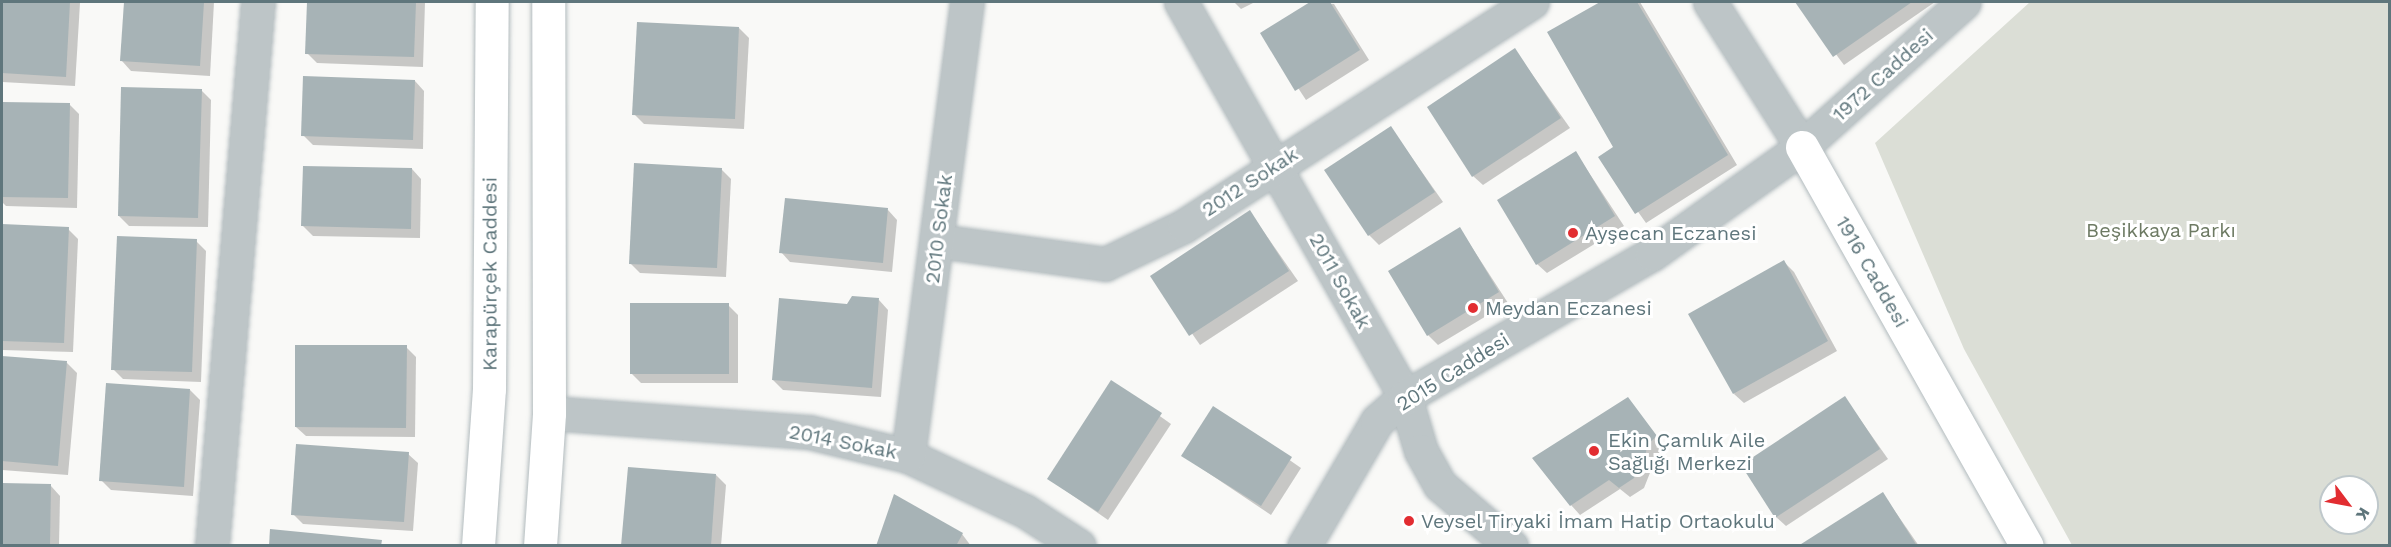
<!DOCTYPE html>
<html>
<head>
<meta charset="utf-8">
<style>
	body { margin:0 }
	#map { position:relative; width:2391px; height:547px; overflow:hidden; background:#f9f9f7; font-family:"Work Sans",sans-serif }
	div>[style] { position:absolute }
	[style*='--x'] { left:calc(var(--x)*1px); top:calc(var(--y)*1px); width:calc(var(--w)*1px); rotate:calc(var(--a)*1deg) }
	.green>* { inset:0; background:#dbded6 }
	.shadow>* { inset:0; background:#0003 }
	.building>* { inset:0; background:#a7b3b6 }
	.roads { filter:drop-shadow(0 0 2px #b2bbbe) drop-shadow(0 0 2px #b2bbbe) }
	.street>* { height:33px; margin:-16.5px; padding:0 16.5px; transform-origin:16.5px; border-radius:16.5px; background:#bdc5c7 }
	.secondary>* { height:33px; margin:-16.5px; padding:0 16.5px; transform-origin:16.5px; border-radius:16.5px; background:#fff }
	.dots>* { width:16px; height:16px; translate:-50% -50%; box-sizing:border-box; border:3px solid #fff; border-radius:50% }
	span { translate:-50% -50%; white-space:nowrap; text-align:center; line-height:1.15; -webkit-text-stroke:6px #fff; paint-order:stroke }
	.street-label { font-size:20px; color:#5f767c }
	.park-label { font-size:20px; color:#6d7a63 }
	.poi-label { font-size:20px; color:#5f767c }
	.left { translate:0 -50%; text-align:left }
	.frame { position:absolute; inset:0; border:3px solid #5f767c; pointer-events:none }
	.north { position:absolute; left:2319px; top:475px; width:60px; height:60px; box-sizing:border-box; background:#fff; border:2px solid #bfc8cb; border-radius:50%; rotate:122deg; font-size:16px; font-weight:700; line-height:24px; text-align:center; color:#5f767c }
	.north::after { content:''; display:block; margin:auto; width:21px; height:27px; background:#e22d31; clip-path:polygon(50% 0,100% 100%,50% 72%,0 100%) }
</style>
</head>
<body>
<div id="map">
	<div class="green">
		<i style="clip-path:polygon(evenodd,2030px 2px,2389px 2px,2389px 545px,2072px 545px,1964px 349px,1875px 143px,2030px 2px,2331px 487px,2367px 487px,2367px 523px,2331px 523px,2331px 487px)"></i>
	</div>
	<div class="shadow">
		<i style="clip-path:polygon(2px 2px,80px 3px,75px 86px,2px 82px)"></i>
		<i style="clip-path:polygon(125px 2px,214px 2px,210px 76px,131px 71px,122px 61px)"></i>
		<i style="clip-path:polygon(309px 2px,425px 2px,423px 67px,317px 63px,307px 53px)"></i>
		<i style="clip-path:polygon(1234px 2px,1255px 2px,1241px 9px)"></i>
		<i style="clip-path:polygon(1313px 2px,1334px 4px,1369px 60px,1306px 100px,1262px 33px)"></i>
		<i style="clip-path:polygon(1603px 2px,1640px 2px,1737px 165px,1646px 223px,1600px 158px,1615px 148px,1549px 32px)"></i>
		<i style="clip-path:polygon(1797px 2px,1935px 2px,1844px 65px)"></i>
		<i style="clip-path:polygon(739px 28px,749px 38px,744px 129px,644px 124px,634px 114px)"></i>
		<i style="clip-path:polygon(1515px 50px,1570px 128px,1483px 185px,1473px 176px)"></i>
		<i style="clip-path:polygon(415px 81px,424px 91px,423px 149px,313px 145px,303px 135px)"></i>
		<i style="clip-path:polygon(201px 90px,211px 100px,208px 227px,129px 226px,119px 216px)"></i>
		<i style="clip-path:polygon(2px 103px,69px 104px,79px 114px,77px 208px,6px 206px,2px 202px)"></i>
		<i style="clip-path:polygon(1391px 128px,1443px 202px,1379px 245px,1369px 235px)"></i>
		<i style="clip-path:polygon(1576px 153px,1624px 226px,1547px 273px,1537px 264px)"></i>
		<i style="clip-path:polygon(412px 169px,421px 179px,420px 238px,313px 236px,303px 226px)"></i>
		<i style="clip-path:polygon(721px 169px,731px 179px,726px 277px,640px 273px,630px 263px)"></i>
		<i style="clip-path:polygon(888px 210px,897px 220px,892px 272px,790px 262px,781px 252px)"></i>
		<i style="clip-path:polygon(1250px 212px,1298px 281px,1200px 345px,1152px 276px)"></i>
		<i style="clip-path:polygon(2px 226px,68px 229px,78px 239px,73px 352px,2px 350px)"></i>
		<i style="clip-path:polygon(1460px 229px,1508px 303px,1438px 345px,1428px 335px)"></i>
		<i style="clip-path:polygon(196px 241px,206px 251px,201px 382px,123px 379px,113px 369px)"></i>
		<i style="clip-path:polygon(1784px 262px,1794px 272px,1837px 351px,1744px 403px,1734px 394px)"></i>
		<i style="clip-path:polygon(879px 300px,888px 310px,881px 397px,783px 390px,773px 380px,847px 305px)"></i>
		<i style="clip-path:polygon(728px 305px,738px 315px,738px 383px,641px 383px,631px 373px)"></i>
		<i style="clip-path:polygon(406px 347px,416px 357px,415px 437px,306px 436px,296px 427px)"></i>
		<i style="clip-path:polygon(2px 357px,67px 363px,77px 373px,68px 475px,2px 470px)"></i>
		<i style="clip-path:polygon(1112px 382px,1171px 424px,1108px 520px,1049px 479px)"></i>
		<i style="clip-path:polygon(190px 390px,200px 400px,193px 496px,111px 490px,101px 480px)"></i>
		<i style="clip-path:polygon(1845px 398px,1888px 459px,1786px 526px,1776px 517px)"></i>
		<i style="clip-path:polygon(1628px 399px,1665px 447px,1657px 455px,1644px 488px,1630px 497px,1620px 489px,1580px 515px,1571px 505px)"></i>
		<i style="clip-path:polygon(1214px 408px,1301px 468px,1271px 515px,1183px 456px)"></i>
		<i style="clip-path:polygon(408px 454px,418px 463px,413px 531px,303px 524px,293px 514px)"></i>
		<i style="clip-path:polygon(716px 475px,726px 485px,721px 546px,622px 546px)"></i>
		<i style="clip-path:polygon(2px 485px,51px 486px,60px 496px,59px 546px,2px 546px)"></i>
		<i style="clip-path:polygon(1883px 494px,1919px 546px,1801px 546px)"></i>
		<i style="clip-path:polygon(962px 534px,971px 546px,878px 546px)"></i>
	</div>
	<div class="building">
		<i style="clip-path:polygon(2px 2px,70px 2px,66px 77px,2px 73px)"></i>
		<i style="clip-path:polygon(124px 2px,204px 2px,200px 66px,120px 61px)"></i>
		<i style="clip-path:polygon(307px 2px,416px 2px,414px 57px,305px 54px)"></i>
		<i style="clip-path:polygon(1310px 2px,1330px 2px,1360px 50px,1295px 91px,1260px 33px)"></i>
		<i style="clip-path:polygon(1600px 2px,1637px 2px,1728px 155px,1635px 214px,1598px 157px,1613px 147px,1547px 32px)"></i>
		<i style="clip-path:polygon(1795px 2px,1912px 2px,1833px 57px)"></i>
		<i style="clip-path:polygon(637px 22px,739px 27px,735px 119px,632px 115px)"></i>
		<i style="clip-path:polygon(1515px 48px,1561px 118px,1472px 177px,1427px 107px)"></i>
		<i style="clip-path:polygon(303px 76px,415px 80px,413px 140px,301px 136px)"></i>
		<i style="clip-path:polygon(121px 87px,202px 89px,198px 218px,118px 216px)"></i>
		<i style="clip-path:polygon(2px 102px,70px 103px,68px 198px,2px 197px)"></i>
		<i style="clip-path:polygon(1391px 126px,1435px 192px,1368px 236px,1324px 170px)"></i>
		<i style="clip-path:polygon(1576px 151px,1615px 216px,1536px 265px,1497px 200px)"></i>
		<i style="clip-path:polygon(634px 163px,722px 168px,717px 268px,629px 264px)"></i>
		<i style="clip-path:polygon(303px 166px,412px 168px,411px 229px,301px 226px)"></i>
		<i style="clip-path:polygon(785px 198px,888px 208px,883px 263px,779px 253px)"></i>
		<i style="clip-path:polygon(1250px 210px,1289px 271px,1189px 336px,1150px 276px)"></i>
		<i style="clip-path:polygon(2px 224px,69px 227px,64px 343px,2px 341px)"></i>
		<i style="clip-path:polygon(1460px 227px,1499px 292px,1427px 336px,1388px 271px)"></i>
		<i style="clip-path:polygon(117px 236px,197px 239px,192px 372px,111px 370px)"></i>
		<i style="clip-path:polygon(1784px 260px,1828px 341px,1733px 394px,1688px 314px)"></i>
		<i style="clip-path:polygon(852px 296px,879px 298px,872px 388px,772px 380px,779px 298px,847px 304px)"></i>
		<i style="clip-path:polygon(630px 303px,729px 303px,729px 374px,630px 374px)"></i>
		<i style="clip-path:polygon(295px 345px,407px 345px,406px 428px,295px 427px)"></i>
		<i style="clip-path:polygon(2px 356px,67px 361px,58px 466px,2px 461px)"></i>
		<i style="clip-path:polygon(1111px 380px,1162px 413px,1098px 512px,1047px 479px)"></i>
		<i style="clip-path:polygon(106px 383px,190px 389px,184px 487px,99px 481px)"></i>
		<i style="clip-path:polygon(1845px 396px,1880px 449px,1775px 518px,1741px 465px)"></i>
		<i style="clip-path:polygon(1628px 397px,1657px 436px,1647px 445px,1645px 459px,1634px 478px,1619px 488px,1609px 480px,1570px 506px,1532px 458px)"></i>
		<i style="clip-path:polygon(1213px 406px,1292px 457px,1261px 506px,1181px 456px)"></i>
		<i style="clip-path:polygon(296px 444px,409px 452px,404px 522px,291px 515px)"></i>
		<i style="clip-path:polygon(628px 467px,716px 474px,711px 546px,621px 546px)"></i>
		<i style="clip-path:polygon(2px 483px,51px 484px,50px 546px,2px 546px)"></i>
		<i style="clip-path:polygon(1883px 492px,1917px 546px,1798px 546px)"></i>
		<i style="clip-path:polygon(894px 494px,963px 533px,956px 546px,876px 546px)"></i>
		<i style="clip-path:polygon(270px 529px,382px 540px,381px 546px,269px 546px)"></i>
	</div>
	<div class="roads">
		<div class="street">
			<i style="--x:1181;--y:2;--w:454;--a:60.4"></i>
			<i style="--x:1405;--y:397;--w:56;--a:73.5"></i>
			<i style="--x:1421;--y:451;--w:39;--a:61"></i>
			<i style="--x:1440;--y:485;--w:94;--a:40.7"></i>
			<i style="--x:1710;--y:2;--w:172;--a:57.6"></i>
			<i style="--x:938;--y:241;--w:169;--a:7.8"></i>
			<i style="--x:1105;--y:264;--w:88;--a:-25.7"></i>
			<i style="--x:1184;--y:226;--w:414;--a:-32.8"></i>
			<i style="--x:549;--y:413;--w:261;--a:4.2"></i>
			<i style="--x:809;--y:432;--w:102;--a:13.6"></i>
			<i style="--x:908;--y:456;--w:129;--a:25.2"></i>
			<i style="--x:1025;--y:511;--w:64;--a:32.9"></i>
			<i style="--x:908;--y:456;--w:458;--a:-82.6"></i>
			<i style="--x:212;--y:546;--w:546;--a:-85.17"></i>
			<i style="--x:1304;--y:546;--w:145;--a:-59.7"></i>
			<i style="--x:1377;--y:421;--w:37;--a:-41"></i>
			<i style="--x:1405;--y:397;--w:285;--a:-30.1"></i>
			<i style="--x:1652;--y:254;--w:184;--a:-35.5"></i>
			<i style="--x:1802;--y:147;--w:217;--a:-41.8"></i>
		</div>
		<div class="secondary">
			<i style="--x:1802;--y:147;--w:458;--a:60.6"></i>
			<i style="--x:478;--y:546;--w:157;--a:-86"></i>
			<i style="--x:489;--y:389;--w:387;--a:-89.6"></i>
			<i style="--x:540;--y:546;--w:133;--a:-86.1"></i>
			<i style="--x:549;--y:413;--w:411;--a:-90.1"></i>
		</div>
	</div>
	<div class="dots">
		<i style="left:1573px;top:233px;background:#e22d31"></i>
		<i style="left:1473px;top:308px;background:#e22d31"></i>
		<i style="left:1594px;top:451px;background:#e22d31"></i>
		<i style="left:1409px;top:521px;background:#e22d31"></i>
	</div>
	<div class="street-label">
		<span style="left:1883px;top:75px;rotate:-42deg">1972 Caddesi</span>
		<span style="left:1250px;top:182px;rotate:-33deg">2012 Sokak</span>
		<span style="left:939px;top:229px;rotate:-83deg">2010 Sokak</span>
		<span style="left:1872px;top:272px;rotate:60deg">1916 Caddesi</span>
		<span style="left:490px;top:274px;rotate:-90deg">Karapürçek Caddesi</span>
		<span style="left:1340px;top:281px;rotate:61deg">2011 Sokak</span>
		<span style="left:1453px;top:372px;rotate:-32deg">2015 Caddesi</span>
		<span style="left:843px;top:442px;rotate:11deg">2014 Sokak</span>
	</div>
	<div class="park-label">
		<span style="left:2161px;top:230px">Beşikkaya Parkı</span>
	</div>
	<div class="poi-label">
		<span class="left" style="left:1585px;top:233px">Ayşecan Eczanesi</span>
		<span class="left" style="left:1485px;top:308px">Meydan Eczanesi</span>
		<span class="left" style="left:1608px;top:452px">Ekin Çamlık Aile<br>Sağlığı Merkezi</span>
		<span class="left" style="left:1421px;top:521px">Veysel Tiryaki İmam Hatip Ortaokulu</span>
	</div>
	<div class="frame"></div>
	<div class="north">K</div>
</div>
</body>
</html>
